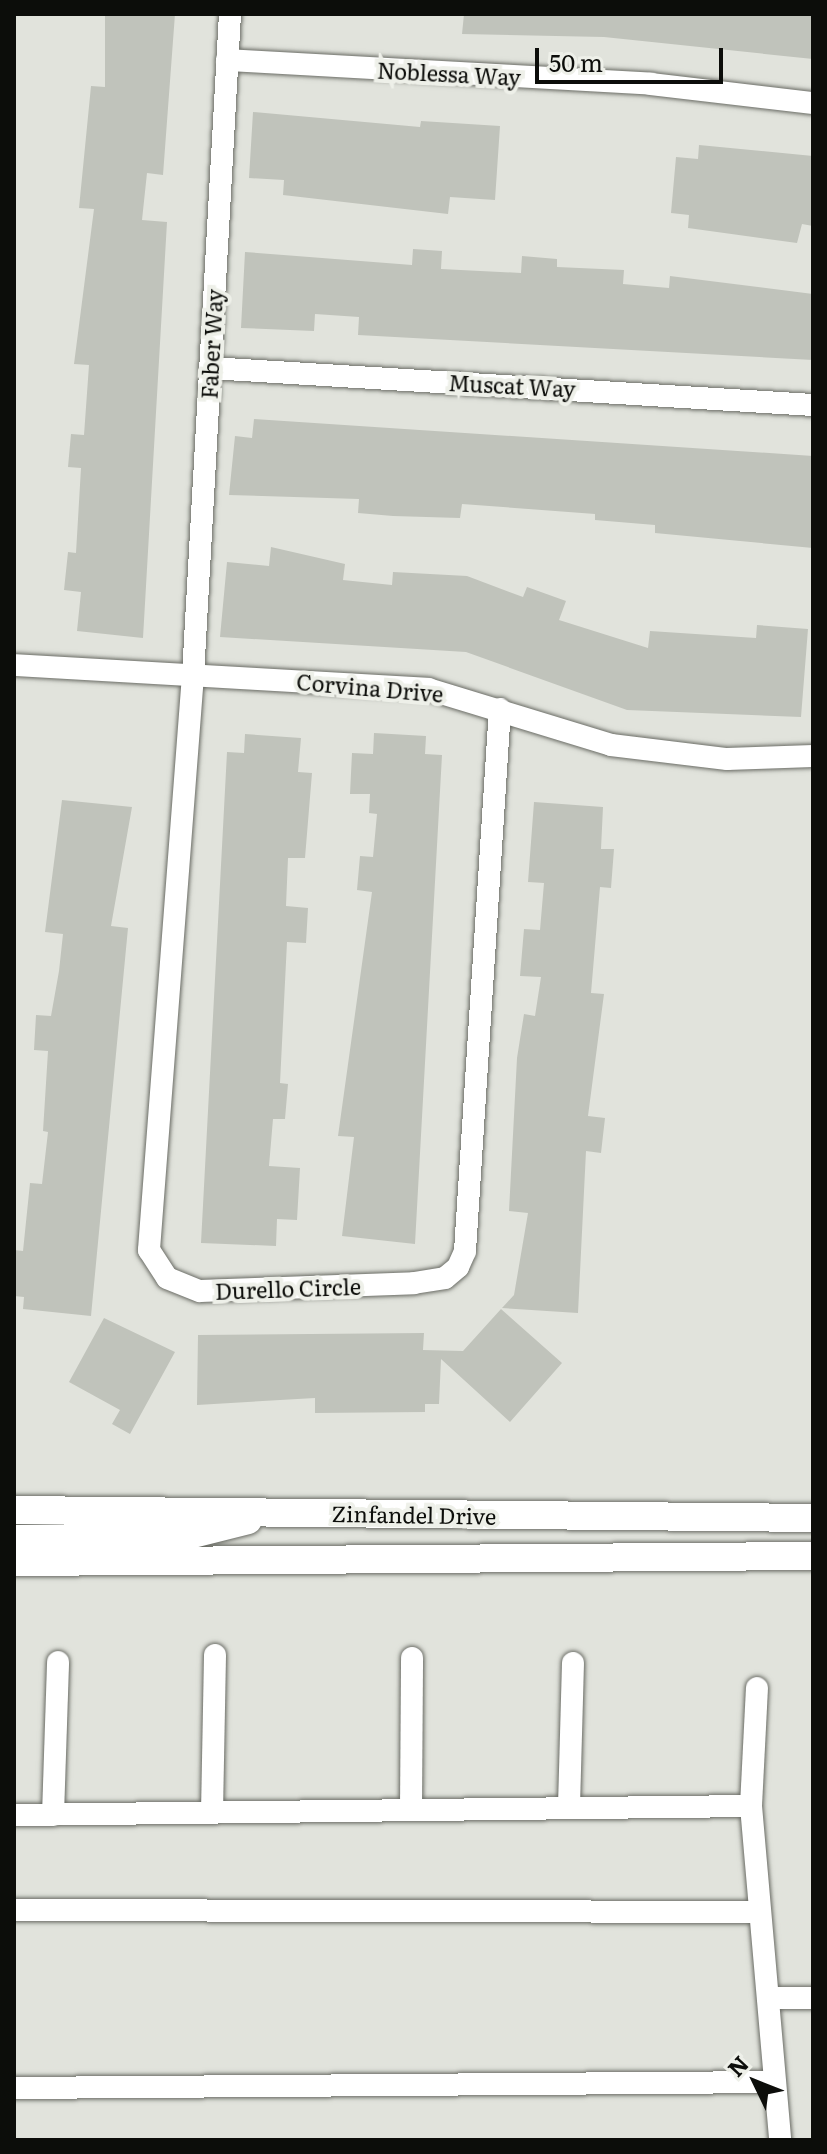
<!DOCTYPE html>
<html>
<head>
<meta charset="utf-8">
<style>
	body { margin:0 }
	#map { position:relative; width:827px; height:2154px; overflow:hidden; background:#e1e3dc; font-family:Literata,serif }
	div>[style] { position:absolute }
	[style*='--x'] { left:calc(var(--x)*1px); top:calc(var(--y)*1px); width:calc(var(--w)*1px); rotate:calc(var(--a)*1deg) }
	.building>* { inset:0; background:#c0c3bb }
	.roads { filter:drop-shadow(0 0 2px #6a6c65) drop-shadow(0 0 2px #6a6c65) }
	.minor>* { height:22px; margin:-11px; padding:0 11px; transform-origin:11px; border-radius:11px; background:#fff }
	.tertiary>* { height:28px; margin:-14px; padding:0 14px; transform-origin:14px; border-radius:14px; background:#fff }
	span { translate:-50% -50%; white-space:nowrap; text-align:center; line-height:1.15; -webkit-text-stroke:8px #eef0e9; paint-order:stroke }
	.street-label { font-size:22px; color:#0c0d0a }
	.frame { position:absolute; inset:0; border:16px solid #0c0d0a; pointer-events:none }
	.north { position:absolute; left:715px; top:2042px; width:80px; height:80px; -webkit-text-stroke:6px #eef0e9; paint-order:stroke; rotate:313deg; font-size:22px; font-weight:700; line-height:32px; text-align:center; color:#0c0d0a }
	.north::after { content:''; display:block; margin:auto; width:28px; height:36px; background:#0c0d0a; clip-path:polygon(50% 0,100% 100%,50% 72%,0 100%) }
	.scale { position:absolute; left:535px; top:48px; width:188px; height:36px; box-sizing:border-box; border:4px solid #0c0d0a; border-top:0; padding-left:10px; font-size:24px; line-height:28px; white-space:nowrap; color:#0c0d0a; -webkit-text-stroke:6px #eef0e9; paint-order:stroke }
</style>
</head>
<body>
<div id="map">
	<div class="building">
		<i style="clip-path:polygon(105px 14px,175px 14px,163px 175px,147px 173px,142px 220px,167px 222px,143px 638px,77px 631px,81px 592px,64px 590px,68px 552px,76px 553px,81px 468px,68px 467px,71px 434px,84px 435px,89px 365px,74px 364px,94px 209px,79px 208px,91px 86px,105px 87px)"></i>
		<i style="clip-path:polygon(464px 14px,813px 14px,813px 59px,604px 37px,462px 34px)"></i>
		<i style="clip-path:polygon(253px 112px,420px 127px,421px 121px,500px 126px,495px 200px,450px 197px,448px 214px,283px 195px,284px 180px,249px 178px)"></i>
		<i style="clip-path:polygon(699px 145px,813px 156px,813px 226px,802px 224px,797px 243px,688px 228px,689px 215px,671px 213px,676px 157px,698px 159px)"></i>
		<i style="clip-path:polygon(413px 249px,442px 251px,441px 269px,521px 273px,522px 256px,557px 259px,557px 267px,624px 270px,623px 284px,669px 288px,670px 276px,813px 294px,813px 360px,358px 335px,359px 317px,315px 314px,314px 331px,241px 328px,245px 252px,412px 265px)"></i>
		<i style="clip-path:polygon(254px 419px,813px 456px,813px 548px,655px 533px,655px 525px,595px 520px,595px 514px,462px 504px,460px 518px,393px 516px,358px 513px,359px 499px,229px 495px,235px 436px,252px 438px)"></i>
		<i style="clip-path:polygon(271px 547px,345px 564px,343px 580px,392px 585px,393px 572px,467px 576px,523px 597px,527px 587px,566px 601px,559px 620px,648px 648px,650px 631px,756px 638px,757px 625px,808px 629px,801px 717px,627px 710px,466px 652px,220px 637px,227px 562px,269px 566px)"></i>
		<i style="clip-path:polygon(374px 733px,426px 736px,425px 754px,442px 755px,415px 1244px,342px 1236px,354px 1137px,338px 1136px,372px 892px,357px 890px,360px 856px,373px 857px,377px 814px,369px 813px,370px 794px,350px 794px,352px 753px,373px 754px)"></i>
		<i style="clip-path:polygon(245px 734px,301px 738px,298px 772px,312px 773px,305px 858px,288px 858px,286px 906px,308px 908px,306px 943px,287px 942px,280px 1083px,288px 1084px,285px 1119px,273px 1119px,269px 1166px,300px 1168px,297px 1220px,277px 1219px,276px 1246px,201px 1243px,227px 752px,244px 753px)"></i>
		<i style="clip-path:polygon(62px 800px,132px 807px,111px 926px,128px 928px,91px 1316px,23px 1309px,24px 1297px,14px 1296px,14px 1250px,23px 1251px,30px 1183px,42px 1184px,48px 1132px,43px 1131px,48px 1051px,34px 1050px,36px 1015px,51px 1016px,59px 971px,63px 934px,45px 932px)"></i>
		<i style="clip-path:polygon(534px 802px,603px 807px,601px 849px,614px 849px,611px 888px,600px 887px,591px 993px,604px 994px,588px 1116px,605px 1118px,601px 1153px,586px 1151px,578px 1313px,502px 1308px,514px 1295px,528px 1213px,509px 1211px,517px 1058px,524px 1014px,535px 1016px,541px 977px,520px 976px,524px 929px,540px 930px,544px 883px,528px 882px)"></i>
		<i style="clip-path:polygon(501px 1309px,562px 1363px,510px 1422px,441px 1359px,439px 1404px,425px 1404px,425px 1412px,315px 1413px,315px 1398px,197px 1405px,198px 1335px,424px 1333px,423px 1350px,463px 1351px)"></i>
		<i style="clip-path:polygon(104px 1318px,175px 1352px,130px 1434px,112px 1424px,120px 1410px,69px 1382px)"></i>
	</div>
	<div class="roads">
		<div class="minor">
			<i style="--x:230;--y:14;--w:662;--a:93.2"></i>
			<i style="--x:193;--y:675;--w:577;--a:94.38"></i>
			<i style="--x:149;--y:1250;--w:33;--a:57"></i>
			<i style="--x:167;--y:1278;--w:35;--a:22"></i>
			<i style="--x:200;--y:1291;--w:214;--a:-2.1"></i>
			<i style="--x:414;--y:1283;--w:31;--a:-9"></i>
			<i style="--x:445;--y:1278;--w:17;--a:-40"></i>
			<i style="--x:458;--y:1267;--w:17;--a:-66"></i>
			<i style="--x:465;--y:1251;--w:543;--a:-86.31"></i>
			<i style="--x:227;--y:60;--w:425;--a:3.2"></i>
			<i style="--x:651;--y:84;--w:163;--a:6.7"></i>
			<i style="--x:210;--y:368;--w:604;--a:3.51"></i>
			<i style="--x:14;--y:665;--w:415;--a:3.3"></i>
			<i style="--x:428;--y:689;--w:191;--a:17"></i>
			<i style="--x:611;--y:745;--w:117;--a:6.9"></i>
			<i style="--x:727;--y:759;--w:86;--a:-2"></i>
			<i style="--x:569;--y:1806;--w:143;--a:-88.4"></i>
			<i style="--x:751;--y:1806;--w:118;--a:-87.1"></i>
			<i style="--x:411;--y:1809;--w:151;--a:-89.6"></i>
			<i style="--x:212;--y:1812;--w:157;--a:-88.9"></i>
			<i style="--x:14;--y:1815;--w:737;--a:-0.7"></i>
			<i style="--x:751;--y:1806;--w:335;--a:85"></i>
			<i style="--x:53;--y:1815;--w:153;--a:-88.1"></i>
			<i style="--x:14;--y:1910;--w:744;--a:0.15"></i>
			<i style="--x:768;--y:1998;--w:45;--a:0"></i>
			<i style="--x:14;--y:2088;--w:758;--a:-0.45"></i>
		</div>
		<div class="tertiary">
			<i style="--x:14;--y:1510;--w:799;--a:0.57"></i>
			<i style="--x:14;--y:1539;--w:167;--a:-0.7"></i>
			<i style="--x:181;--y:1537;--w:69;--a:-14.2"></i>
			<i style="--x:14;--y:1562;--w:799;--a:-0.43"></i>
		</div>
	</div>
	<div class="street-label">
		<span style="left:449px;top:73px;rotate:3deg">Noblessa Way</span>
		<span style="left:211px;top:344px;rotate:-87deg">Faber Way</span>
		<span style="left:512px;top:385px;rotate:3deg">Muscat Way</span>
		<span style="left:370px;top:687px;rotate:5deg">Corvina Drive</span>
		<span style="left:288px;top:1288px;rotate:-2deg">Durello Circle</span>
		<span style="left:414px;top:1514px;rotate:1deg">Zinfandel Drive</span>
	</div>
	<div class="frame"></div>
	<div class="north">N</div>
	<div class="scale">50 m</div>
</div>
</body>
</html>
